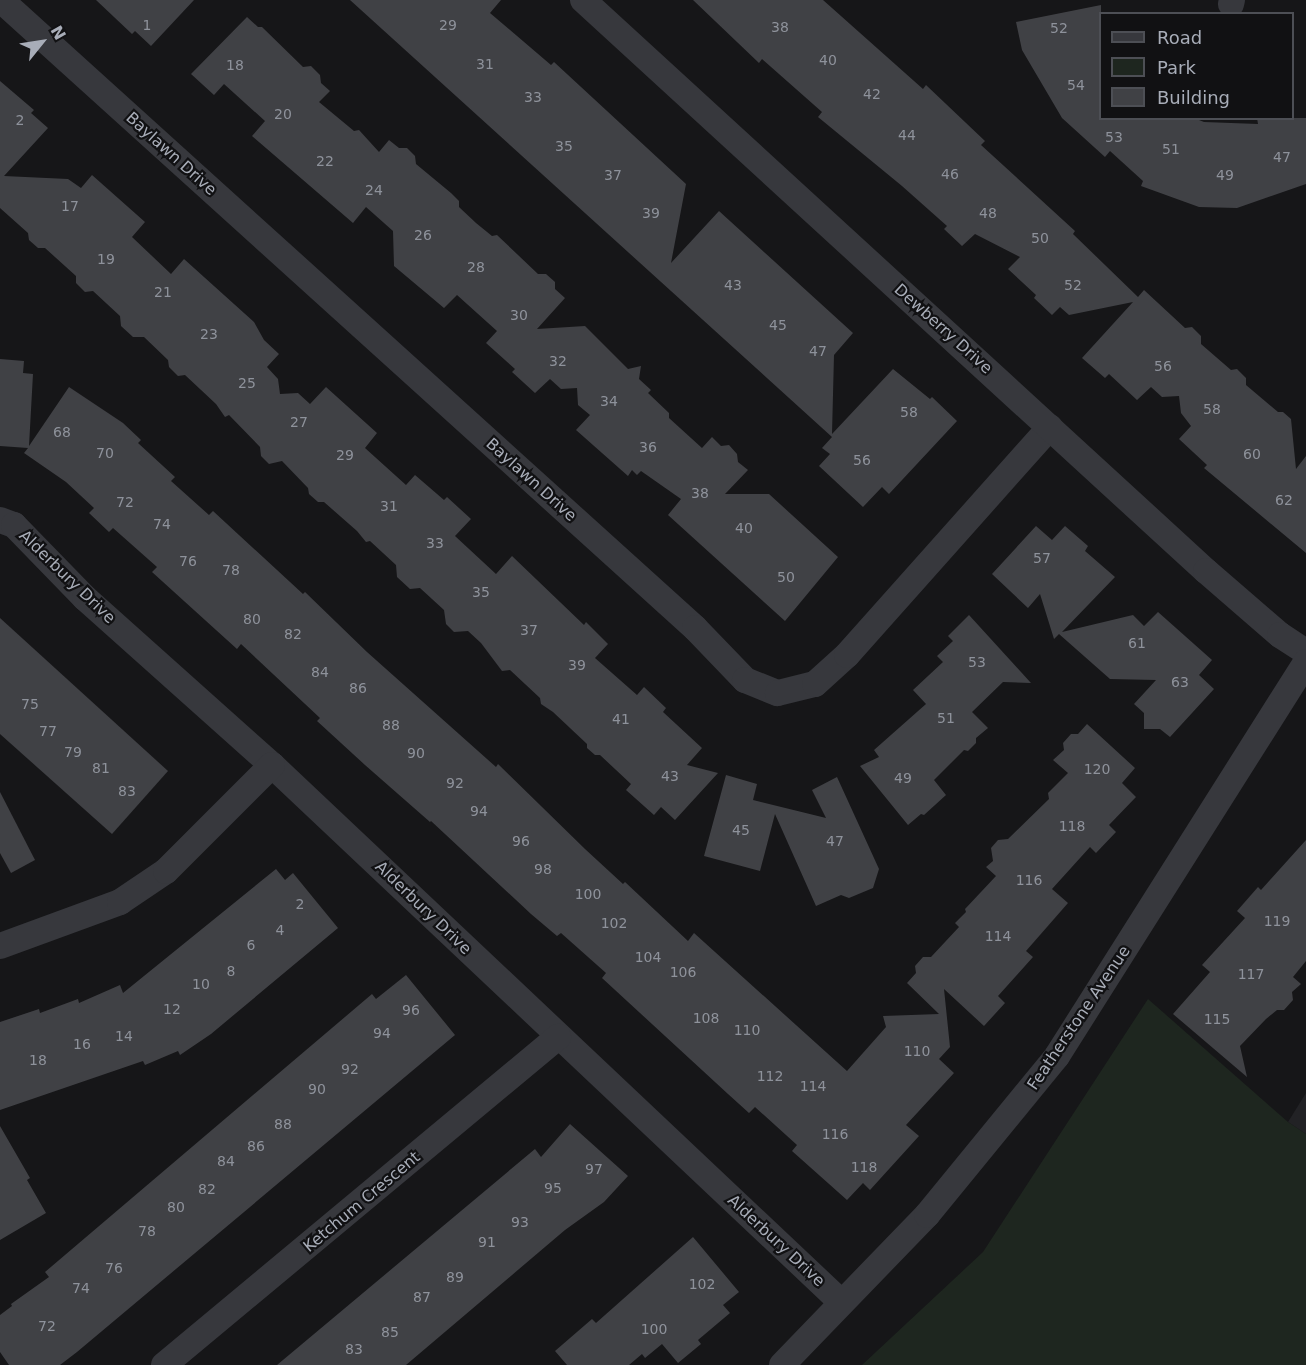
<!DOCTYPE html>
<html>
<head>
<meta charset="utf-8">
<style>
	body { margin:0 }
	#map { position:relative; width:1306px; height:1365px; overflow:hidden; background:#161618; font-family:"DejaVu Sans",sans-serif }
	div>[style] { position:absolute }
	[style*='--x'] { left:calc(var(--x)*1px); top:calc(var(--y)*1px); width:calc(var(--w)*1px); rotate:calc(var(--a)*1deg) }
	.built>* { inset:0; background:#222225 }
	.green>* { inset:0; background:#1e261f }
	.building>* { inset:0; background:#404145 }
	.street>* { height:26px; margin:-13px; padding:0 13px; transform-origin:13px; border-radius:13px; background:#37383d }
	span { translate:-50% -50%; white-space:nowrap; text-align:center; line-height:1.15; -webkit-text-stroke:4.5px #111113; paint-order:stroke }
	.number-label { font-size:14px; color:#8e929b }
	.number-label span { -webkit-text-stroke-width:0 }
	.street-label { font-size:16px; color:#a8adb8 }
	.legend { position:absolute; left:1099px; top:12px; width:195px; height:108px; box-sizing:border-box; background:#111113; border:2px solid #4d4f55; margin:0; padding:8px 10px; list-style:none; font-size:18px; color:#a8adb8 }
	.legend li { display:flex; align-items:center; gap:12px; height:30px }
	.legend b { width:30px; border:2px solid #4d4f55 }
	.north { position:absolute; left:12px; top:12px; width:60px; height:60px; -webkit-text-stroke:4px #111113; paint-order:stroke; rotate:60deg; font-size:16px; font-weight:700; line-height:24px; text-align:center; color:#a8adb8 }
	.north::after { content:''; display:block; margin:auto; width:21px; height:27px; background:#a8adb8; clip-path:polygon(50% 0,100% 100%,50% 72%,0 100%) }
</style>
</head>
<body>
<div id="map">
	<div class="built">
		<i style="clip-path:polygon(1306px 1093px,1306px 1134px,1288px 1122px)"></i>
	</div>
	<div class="green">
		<i style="clip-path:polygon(1148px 999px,1288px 1122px,1306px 1134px,1306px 1365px,862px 1365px,983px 1252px)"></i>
	</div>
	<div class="building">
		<i style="clip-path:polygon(96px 0,194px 0,151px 46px,135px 31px,132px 34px)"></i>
		<i style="clip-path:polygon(350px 0,501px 0,490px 13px,551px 65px,554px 62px,686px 184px,671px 263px,719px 211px,853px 333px,834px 355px,832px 434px,893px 369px,930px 399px,932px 397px,957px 421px,889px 494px,882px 487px,863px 507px,819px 466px,830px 454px,822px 448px,832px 437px)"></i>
		<i style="clip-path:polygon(693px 0,823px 0,923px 89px,926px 85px,985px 141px,981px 145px,1075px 231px,1073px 234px,1138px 297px,1144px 290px,1185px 328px,1192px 327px,1201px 336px,1201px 344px,1231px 370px,1237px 369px,1246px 378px,1246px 385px,1278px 412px,1283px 412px,1291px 419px,1296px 469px,1306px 456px,1306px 553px,1204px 468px,1207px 465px,1179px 439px,1191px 426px,1181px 413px,1179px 396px,1162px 397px,1151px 387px,1137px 400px,1109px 374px,1105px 378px,1082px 358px,1133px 302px,1069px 315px,1060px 307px,1052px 315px,1034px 298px,1036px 295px,1008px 269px,1020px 257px,975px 234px,962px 246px,944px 229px,947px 226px,902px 186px,818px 117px,822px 112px,762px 59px,759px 63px)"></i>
		<i style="clip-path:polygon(1101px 5px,1101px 118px,1194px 118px,1204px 122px,1258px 124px,1257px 118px,1306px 118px,1306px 184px,1237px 208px,1199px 207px,1141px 186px,1143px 181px,1110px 151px,1105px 157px,1062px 118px,1022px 50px,1016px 22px)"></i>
		<i style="clip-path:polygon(247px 17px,258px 27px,262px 27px,303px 67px,311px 66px,320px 75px,321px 83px,330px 91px,319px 102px,354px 131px,359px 130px,379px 152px,389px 140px,399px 148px,407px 148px,415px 156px,416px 164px,451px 193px,459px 201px,459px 207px,476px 223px,492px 236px,497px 235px,538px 274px,546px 274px,555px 282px,555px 289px,565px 298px,537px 329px,585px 326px,628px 369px,641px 366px,639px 379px,651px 390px,648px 393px,669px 413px,669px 418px,702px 448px,712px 437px,721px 446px,729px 445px,737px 454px,738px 462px,748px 470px,725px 494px,769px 494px,838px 557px,785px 621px,668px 515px,681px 499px,641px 471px,637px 475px,632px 470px,628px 476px,576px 430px,590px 415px,578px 405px,577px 388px,561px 389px,550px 379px,535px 393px,512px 372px,515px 369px,486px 343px,497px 331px,457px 295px,444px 308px,394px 266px,393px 231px,366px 207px,353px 223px,252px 136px,265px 121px,224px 84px,214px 95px,191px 74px)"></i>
		<i style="clip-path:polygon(0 81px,34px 110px,31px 113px,48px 128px,4px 176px,68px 179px,81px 188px,92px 175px,145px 222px,132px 237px,171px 274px,184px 259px,254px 322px,264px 340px,279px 354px,267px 367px,278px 379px,280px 394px,298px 393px,310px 404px,326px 387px,377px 433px,365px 448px,406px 485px,415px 475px,444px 500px,447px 497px,471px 519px,455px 536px,496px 574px,512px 556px,584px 625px,586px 622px,608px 644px,595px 658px,637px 695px,644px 687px,666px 708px,663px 712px,702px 748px,687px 765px,718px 773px,675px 820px,661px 807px,654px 815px,626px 790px,631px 784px,600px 755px,595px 755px,587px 748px,587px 744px,553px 712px,541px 704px,540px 698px,510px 670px,502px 671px,481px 643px,468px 631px,454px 632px,446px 624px,444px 610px,420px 588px,410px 589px,397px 577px,396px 565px,370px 541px,366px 542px,357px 531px,324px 502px,318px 502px,309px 494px,308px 488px,282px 461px,269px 464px,261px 456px,260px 447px,229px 415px,225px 417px,216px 404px,185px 375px,178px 376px,169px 367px,168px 360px,144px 337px,133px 337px,121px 326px,120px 316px,93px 291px,85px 292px,76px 283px,76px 276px,45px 248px,38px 248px,29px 240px,28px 233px,0 208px)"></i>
		<i style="clip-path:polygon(0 359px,24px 361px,23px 373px,33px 374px,29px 446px,69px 387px,123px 423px,141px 440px,138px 443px,175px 477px,171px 481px,209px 515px,213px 511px,303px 594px,305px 592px,367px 652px,496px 767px,498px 764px,585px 849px,623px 884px,625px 882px,688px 941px,694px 933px,847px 1071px,886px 1027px,883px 1016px,939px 1014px,907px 983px,916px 973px,915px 966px,923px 957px,931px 957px,959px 927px,955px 923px,966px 912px,965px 909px,996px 876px,986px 867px,993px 861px,991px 848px,998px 840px,1008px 839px,1049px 799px,1048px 793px,1068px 773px,1053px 760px,1064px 750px,1063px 743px,1071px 734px,1078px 734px,1087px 724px,1135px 768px,1122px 783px,1136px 797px,1109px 825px,1116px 832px,1096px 853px,1090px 847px,1052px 889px,1068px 903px,1026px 951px,1033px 957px,998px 996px,1005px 1003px,984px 1026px,944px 989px,950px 1047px,939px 1059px,954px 1073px,906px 1125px,919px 1136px,870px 1190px,863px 1183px,847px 1200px,792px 1151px,797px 1145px,755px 1107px,749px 1113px,728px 1094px,602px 978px,606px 973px,561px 933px,557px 936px,531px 914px,431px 821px,430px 822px,365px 765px,317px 721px,320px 718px,241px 644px,237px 649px,216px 630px,152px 572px,157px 567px,113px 528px,109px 532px,89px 513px,94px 508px,66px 482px,24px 453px,28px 448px,0 446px)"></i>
		<i style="clip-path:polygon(1036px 526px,1052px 540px,1065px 526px,1088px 546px,1085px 551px,1115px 577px,1062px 632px,1133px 615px,1144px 626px,1158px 612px,1212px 660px,1199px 675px,1214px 689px,1170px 737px,1160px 729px,1144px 729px,1144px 713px,1134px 704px,1156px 680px,1110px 679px,1059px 634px,1054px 639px,1040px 594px,1028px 608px,992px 574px)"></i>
		<i style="clip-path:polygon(969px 615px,1031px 683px,1003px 682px,972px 712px,988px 728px,976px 738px,976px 743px,968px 751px,964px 750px,934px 780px,946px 795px,924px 815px,921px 814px,908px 825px,860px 766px,879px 757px,874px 750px,926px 704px,913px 690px,943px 662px,937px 656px,953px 641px,948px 636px)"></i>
		<i style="clip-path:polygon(0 618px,168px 771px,112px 834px,0 734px)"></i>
		<i style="clip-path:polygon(726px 775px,757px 784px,753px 800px,826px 818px,812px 790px,837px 777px,879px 869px,873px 888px,849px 898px,841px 895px,816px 906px,775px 814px,760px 871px,704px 856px)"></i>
		<i style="clip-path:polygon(0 792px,35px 860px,11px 873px,0 853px)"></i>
		<i style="clip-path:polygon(1306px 840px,1306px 961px,1293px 977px,1301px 984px,1292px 992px,1293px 1000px,1284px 1010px,1277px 1010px,1266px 1019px,1240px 1046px,1247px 1077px,1173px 1014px,1210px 972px,1202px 965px,1245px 918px,1237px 911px,1258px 887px,1261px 890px)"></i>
		<i style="clip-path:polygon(276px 869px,285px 880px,293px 873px,338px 928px,211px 1034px,180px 1055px,178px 1051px,145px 1065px,143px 1061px,0 1110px,0 1022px,39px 1009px,40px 1013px,78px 999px,79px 1003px,120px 985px,123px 993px)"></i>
		<i style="clip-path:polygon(406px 975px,455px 1035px,77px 1352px,60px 1365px,9px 1365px,0 1352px,0 1315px,12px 1306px,11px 1304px,49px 1277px,45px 1272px,372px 994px,376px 999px)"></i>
		<i style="clip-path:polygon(570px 1124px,628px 1176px,604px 1202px,565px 1230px,406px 1365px,277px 1365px,535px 1149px,541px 1157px)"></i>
		<i style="clip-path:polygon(0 1126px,30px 1178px,27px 1180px,46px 1213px,0 1240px)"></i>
		<i style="clip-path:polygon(693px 1237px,739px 1292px,723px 1305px,730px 1313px,698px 1340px,701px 1344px,678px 1363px,662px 1344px,645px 1358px,642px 1354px,629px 1365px,567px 1365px,555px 1351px,592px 1319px,596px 1323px)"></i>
	</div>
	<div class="street">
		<i style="--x:1;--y:0;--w:936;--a:42.14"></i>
		<i style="--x:695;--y:628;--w:72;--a:46.1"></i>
		<i style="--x:745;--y:680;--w:35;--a:22"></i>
		<i style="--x:778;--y:693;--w:38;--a:-14"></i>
		<i style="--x:815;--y:684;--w:43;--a:-42.2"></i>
		<i style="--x:847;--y:655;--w:305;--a:-48.3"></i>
		<i style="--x:583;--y:0;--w:845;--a:42.51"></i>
		<i style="--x:1206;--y:571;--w:98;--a:40.9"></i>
		<i style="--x:1280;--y:635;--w:31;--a:33"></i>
		<i style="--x:1231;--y:4;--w:4;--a:-76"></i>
		<i style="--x:0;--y:520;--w:15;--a:20"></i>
		<i style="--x:14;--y:525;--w:102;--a:45.8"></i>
		<i style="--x:85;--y:598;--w:251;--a:41.8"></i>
		<i style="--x:272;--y:765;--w:782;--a:43.34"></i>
		<i style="--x:0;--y:946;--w:128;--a:-20.1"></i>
		<i style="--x:120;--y:902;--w:55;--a:-34"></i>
		<i style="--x:166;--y:871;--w:150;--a:-45"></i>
		<i style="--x:164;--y:1365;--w:513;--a:-39.78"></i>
		<i style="--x:782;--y:1365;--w:209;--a:-46"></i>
		<i style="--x:927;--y:1215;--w:205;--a:-50.7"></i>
		<i style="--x:1057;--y:1056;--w:466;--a:-57.7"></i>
	</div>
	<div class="number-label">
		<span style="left:147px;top:25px">1</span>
		<span style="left:448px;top:25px">29</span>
		<span style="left:780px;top:27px">38</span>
		<span style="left:1059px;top:28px">52</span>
		<span style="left:828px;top:60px">40</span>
		<span style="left:485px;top:64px">31</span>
		<span style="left:235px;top:65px">18</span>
		<span style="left:1076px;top:85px">54</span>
		<span style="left:872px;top:94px">42</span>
		<span style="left:533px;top:97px">33</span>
		<span style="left:283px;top:114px">20</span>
		<span style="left:20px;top:120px">2</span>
		<span style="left:907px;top:135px">44</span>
		<span style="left:1114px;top:137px">53</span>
		<span style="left:564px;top:146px">35</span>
		<span style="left:1171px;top:149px">51</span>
		<span style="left:1282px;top:157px">47</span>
		<span style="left:325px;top:161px">22</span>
		<span style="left:950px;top:174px">46</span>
		<span style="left:613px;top:175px">37</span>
		<span style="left:1225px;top:175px">49</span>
		<span style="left:374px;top:190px">24</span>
		<span style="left:70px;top:206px">17</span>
		<span style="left:651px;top:213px">39</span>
		<span style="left:988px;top:213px">48</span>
		<span style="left:423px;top:235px">26</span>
		<span style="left:1040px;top:238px">50</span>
		<span style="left:106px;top:259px">19</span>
		<span style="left:476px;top:267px">28</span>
		<span style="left:733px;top:285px">43</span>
		<span style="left:1073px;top:285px">52</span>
		<span style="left:163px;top:292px">21</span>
		<span style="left:519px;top:315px">30</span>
		<span style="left:778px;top:325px">45</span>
		<span style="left:209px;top:334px">23</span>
		<span style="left:818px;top:351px">47</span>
		<span style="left:558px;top:361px">32</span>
		<span style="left:1163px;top:366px">56</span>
		<span style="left:247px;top:383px">25</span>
		<span style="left:609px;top:401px">34</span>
		<span style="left:1212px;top:409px">58</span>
		<span style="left:909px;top:412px">58</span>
		<span style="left:299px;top:422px">27</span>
		<span style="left:62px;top:432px">68</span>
		<span style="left:648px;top:447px">36</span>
		<span style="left:105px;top:453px">70</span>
		<span style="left:1252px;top:454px">60</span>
		<span style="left:345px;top:455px">29</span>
		<span style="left:862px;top:460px">56</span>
		<span style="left:700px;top:493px">38</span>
		<span style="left:1284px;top:500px">62</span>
		<span style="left:125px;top:502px">72</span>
		<span style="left:389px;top:506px">31</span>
		<span style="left:162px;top:524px">74</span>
		<span style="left:744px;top:528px">40</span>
		<span style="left:435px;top:543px">33</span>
		<span style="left:1042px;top:558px">57</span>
		<span style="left:188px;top:561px">76</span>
		<span style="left:231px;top:570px">78</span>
		<span style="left:786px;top:577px">50</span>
		<span style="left:481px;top:592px">35</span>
		<span style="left:252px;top:619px">80</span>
		<span style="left:529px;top:630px">37</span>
		<span style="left:293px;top:634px">82</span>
		<span style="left:1137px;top:643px">61</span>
		<span style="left:977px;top:662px">53</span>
		<span style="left:577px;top:665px">39</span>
		<span style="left:320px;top:672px">84</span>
		<span style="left:1180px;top:682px">63</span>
		<span style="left:358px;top:688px">86</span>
		<span style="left:30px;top:704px">75</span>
		<span style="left:946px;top:718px">51</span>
		<span style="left:621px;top:719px">41</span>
		<span style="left:391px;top:725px">88</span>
		<span style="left:48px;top:731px">77</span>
		<span style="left:73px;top:752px">79</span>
		<span style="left:416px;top:753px">90</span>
		<span style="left:101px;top:768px">81</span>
		<span style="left:1097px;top:769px">120</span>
		<span style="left:670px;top:776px">43</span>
		<span style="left:903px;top:778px">49</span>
		<span style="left:455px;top:783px">92</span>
		<span style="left:127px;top:791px">83</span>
		<span style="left:479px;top:811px">94</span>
		<span style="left:1072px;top:826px">118</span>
		<span style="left:741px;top:830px">45</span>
		<span style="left:521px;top:841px">96</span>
		<span style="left:835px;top:841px">47</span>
		<span style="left:543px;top:869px">98</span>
		<span style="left:1029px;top:880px">116</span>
		<span style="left:588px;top:894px">100</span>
		<span style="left:300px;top:904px">2</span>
		<span style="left:1277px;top:921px">119</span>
		<span style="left:614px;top:923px">102</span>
		<span style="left:280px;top:930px">4</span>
		<span style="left:998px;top:936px">114</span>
		<span style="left:251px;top:945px">6</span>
		<span style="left:648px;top:957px">104</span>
		<span style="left:231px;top:971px">8</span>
		<span style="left:683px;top:972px">106</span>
		<span style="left:1251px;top:974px">117</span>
		<span style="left:201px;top:984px">10</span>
		<span style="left:172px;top:1009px">12</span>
		<span style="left:411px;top:1010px">96</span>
		<span style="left:706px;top:1018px">108</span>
		<span style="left:1217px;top:1019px">115</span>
		<span style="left:747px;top:1030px">110</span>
		<span style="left:382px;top:1033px">94</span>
		<span style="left:124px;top:1036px">14</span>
		<span style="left:82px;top:1044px">16</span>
		<span style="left:917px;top:1051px">110</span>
		<span style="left:38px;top:1060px">18</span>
		<span style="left:350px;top:1069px">92</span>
		<span style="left:770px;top:1076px">112</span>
		<span style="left:813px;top:1086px">114</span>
		<span style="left:317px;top:1089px">90</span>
		<span style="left:283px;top:1124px">88</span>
		<span style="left:835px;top:1134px">116</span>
		<span style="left:256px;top:1146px">86</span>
		<span style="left:226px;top:1161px">84</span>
		<span style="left:864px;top:1167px">118</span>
		<span style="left:594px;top:1169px">97</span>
		<span style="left:553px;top:1188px">95</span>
		<span style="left:207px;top:1189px">82</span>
		<span style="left:176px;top:1207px">80</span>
		<span style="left:520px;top:1222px">93</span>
		<span style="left:147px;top:1231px">78</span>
		<span style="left:487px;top:1242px">91</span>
		<span style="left:114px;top:1268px">76</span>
		<span style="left:455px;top:1277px">89</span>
		<span style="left:702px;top:1284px">102</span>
		<span style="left:81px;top:1288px">74</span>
		<span style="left:422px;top:1297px">87</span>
		<span style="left:47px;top:1326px">72</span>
		<span style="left:654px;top:1329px">100</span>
		<span style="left:390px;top:1332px">85</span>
		<span style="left:354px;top:1349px">83</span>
	</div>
	<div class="street-label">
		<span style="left:171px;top:154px;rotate:42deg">Baylawn Drive</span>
		<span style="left:943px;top:329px;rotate:42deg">Dewberry Drive</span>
		<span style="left:531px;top:480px;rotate:42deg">Baylawn Drive</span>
		<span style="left:67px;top:577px;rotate:44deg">Alderbury Drive</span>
		<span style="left:423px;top:908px;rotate:44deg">Alderbury Drive</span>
		<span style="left:1079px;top:1018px;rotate:-56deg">Featherstone Avenue</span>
		<span style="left:362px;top:1202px;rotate:-40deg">Ketchum Crescent</span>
		<span style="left:776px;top:1241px;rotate:43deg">Alderbury Drive</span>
	</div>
	<ul class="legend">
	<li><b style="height:8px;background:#37383d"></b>Road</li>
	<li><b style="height:16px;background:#1e261f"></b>Park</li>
	<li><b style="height:16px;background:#404145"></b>Building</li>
	</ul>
	<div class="north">N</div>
</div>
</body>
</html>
